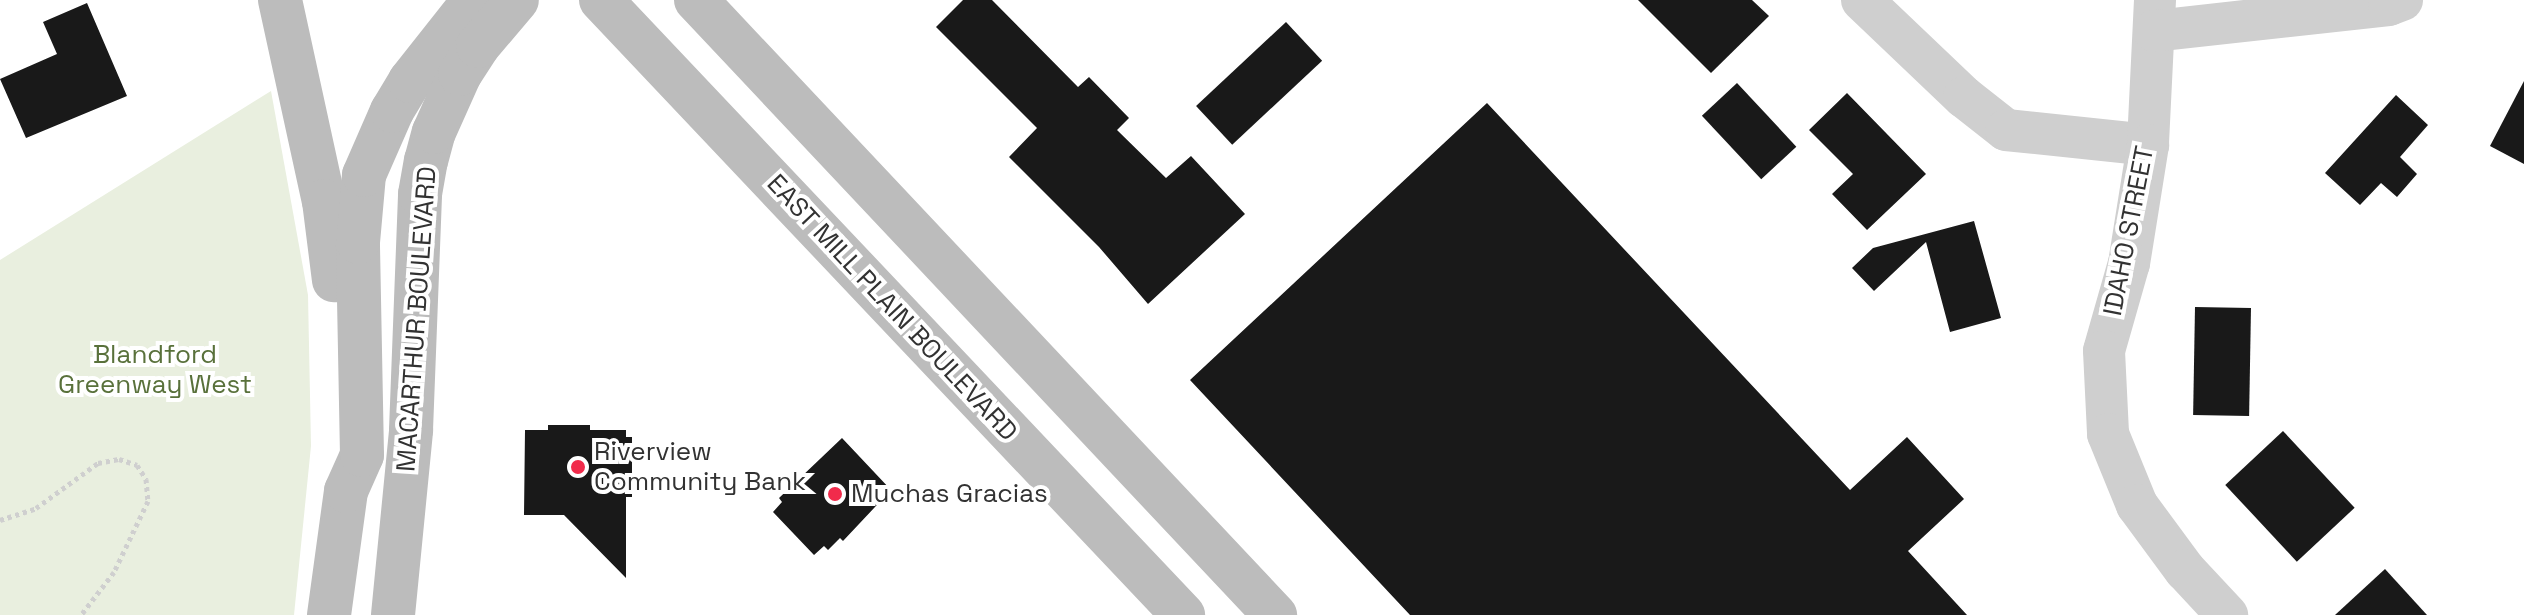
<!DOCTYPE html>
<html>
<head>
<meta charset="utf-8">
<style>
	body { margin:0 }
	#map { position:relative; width:2524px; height:615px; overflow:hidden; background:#fff; font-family:"Space Grotesk",sans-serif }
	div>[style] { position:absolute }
	.green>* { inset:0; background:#e9efdf }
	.building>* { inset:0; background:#191919; transform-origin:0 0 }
	.path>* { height:5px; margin-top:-2.5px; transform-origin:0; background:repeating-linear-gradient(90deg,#cfcfcf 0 4px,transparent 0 8px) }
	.street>* { height:42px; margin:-21px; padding:0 21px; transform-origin:21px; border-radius:21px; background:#cfcfcf }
	.secondary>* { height:44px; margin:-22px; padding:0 22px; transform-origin:22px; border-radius:22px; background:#bcbcbc }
	.dots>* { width:22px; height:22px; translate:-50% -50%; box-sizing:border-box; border:4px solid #fff; border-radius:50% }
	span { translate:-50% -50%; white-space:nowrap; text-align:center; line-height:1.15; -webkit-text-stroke:8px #fff; paint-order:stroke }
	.street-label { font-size:26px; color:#323232 }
	.park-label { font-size:26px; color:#59713b }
	.poi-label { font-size:26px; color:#323232 }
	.left { translate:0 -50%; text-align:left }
</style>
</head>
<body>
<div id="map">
	<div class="green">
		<div style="clip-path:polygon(271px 91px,308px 295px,311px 446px,294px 615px,0 615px,0 260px)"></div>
	</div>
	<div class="building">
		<div style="clip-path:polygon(963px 0,992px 0,1078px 87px,1089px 77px,1129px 118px,1117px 130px,1166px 178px,1191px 156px,1245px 214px,1148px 304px,1099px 247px,1009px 157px,1037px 128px,936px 27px)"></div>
		<div style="clip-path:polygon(1638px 0,1752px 0,1769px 16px,1711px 73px)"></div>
		<div style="clip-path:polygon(87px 3px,127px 96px,26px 138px,0 79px,57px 54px,43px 22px)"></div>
		<div style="left:1286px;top:22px;width:53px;height:123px;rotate:47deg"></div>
		<div style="clip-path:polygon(2524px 81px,2524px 164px,2490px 146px)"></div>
		<div style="left:1737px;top:83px;width:87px;height:48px;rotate:47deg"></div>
		<div style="clip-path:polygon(1847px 93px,1926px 174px,1867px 230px,1832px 194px,1853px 174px,1809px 130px)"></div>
		<div style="clip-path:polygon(2396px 95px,2428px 125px,2400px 157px,2417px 174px,2397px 197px,2381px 183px,2360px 205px,2325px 173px)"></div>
		<div style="clip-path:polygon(1487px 103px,1850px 490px,1907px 437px,1964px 499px,1908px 551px,1967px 615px,1410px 615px,1190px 380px)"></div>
		<div style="clip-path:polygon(1974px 221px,2001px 318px,1950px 332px,1926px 242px,1874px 291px,1852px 268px,1873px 248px)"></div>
		<div style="left:2195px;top:307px;width:56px;height:108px;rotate:1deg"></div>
		<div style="clip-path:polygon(548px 425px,590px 425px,590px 430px,626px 430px,626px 437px,632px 437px,632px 497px,626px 497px,626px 578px,564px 515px,524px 515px,525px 430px,548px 430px)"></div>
		<div style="left:2283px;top:431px;width:105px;height:79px;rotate:47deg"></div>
		<div style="clip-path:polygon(842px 438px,891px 490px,843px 541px,840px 538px,828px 550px,824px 546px,814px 555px,773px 512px,782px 502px,779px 498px)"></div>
		<div style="clip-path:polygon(2385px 569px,2427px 615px,2335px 615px)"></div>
	</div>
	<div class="path">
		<div style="left:0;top:520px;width:38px;rotate:-18deg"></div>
		<div style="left:36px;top:508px;width:77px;rotate:-36deg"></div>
		<div style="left:98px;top:463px;width:21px;rotate:-11deg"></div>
		<div style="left:119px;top:459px;width:19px;rotate:18deg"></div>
		<div style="left:137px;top:465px;width:17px;rotate:57deg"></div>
		<div style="left:146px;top:479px;width:22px;rotate:85deg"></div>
		<div style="left:148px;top:501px;width:79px;rotate:115.6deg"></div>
		<div style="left:114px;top:572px;width:54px;rotate:127.5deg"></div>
	</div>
	<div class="street">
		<div style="left:1862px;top:0;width:141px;rotate:43.6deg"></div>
		<div style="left:1964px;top:97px;width:53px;rotate:38.2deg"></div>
		<div style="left:2006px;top:130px;width:143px;rotate:6deg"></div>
		<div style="left:2155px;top:0;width:145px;rotate:92.8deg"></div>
		<div style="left:2148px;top:145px;width:120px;rotate:99.1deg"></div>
		<div style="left:2129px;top:263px;width:91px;rotate:105.9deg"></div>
		<div style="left:2104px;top:351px;width:83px;rotate:87.2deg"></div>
		<div style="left:2108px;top:434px;width:77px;rotate:67.8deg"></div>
		<div style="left:2137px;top:505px;width:81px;rotate:53.6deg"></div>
		<div style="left:2185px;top:570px;width:62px;rotate:47deg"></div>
		<div style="left:2154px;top:31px;width:236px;rotate:-6.3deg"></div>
		<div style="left:2389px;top:5px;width:14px;rotate:-21deg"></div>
	</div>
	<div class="secondary">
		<div style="left:280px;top:0;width:206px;rotate:77.7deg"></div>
		<div style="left:324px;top:201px;width:80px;rotate:82.8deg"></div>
		<div style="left:601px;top:0;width:847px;rotate:46.58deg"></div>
		<div style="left:696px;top:0;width:845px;rotate:46.73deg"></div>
		<div style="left:329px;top:615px;width:125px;rotate:-82.2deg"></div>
		<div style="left:346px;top:491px;width:39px;rotate:-66deg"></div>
		<div style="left:362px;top:455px;width:213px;rotate:-91.1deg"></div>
		<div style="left:358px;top:242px;width:67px;rotate:-84.9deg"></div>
		<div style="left:364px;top:175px;width:70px;rotate:-66.4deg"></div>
		<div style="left:392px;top:111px;width:35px;rotate:-59deg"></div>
		<div style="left:410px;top:81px;width:103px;rotate:-51.7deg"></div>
		<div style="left:393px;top:615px;width:186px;rotate:-84.4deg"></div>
		<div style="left:411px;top:430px;width:236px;rotate:-87.8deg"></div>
		<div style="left:420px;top:194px;width:34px;rotate:-80deg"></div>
		<div style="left:426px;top:161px;width:30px;rotate:-75deg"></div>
		<div style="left:434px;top:132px;width:64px;rotate:-65.9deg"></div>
		<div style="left:460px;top:74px;width:33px;rotate:-57deg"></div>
		<div style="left:478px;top:46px;width:60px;rotate:-49.7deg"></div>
	</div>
	<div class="dots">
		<div style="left:578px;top:467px;background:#f12b4b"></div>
		<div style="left:835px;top:494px;background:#f12b4b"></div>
	</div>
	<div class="street-label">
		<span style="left:2129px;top:231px;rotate:-79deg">IDAHO STREET</span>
		<span style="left:892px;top:308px;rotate:47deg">EAST MILL PLAIN BOULEVARD</span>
		<span style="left:417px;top:319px;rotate:-86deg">MACARTHUR BOULEVARD</span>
	</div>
	<div class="park-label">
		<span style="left:155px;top:370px">Blandford<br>Greenway West</span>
	</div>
	<div class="poi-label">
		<span class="left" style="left:594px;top:467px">Riverview<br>Community Bank</span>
		<span class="left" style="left:851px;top:494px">Muchas Gracias</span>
	</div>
</div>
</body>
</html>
